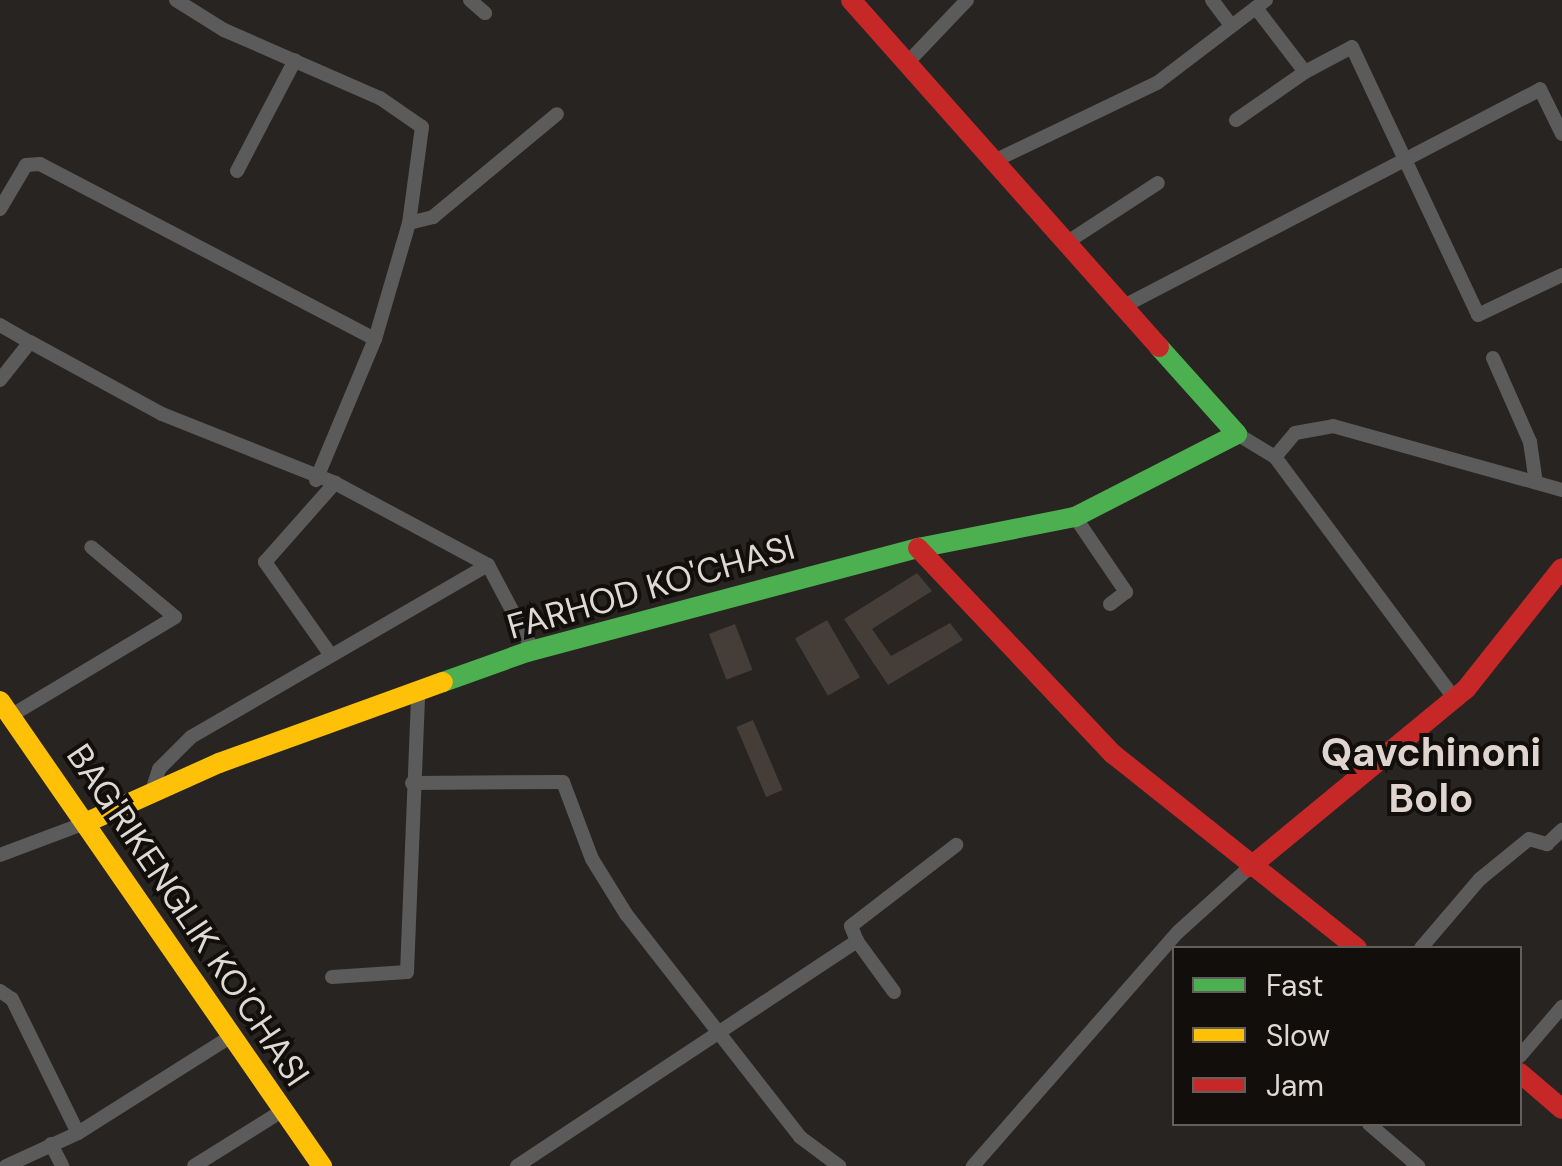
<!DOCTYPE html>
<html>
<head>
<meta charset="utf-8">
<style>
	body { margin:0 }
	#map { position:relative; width:1562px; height:1166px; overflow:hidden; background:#282421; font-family:"DM Sans",sans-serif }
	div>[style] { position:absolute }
	.building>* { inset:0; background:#443d38; transform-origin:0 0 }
	.street>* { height:14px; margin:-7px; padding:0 7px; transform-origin:7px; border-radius:7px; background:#5b5b5b }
	.fast>* { height:20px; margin:-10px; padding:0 10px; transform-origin:10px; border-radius:10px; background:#4caf50 }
	.slow>* { height:20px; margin:-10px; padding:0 10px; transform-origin:10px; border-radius:10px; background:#ffc107 }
	.jam>* { height:20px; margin:-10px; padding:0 10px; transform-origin:10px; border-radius:10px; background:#c62828 }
	span { translate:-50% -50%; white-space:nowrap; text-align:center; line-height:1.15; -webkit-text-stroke:8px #110e0b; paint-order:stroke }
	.street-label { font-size:35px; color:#ded9d5 }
	.quarter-label { font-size:40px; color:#dfd5ce; font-weight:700 }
	.legend { position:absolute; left:1172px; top:946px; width:350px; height:180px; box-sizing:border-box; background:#110e0b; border:2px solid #635f5c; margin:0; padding:12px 18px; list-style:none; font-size:30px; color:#ded9d5 }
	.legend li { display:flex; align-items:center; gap:20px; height:50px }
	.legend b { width:50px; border:2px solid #635f5c }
</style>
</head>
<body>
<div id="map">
	<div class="building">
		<div style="clip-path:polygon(917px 573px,932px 591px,872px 629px,891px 656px,950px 623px,963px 640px,888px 685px,844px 619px)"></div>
		<div style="left:827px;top:620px;width:66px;height:37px;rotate:60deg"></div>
		<div style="left:735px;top:624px;width:49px;height:28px;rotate:69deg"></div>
		<div style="left:753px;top:720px;width:76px;height:18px;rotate:67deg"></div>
	</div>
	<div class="street">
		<div style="left:176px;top:0;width:57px;rotate:32deg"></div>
		<div style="left:224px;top:30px;width:170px;rotate:23.6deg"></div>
		<div style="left:380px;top:98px;width:51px;rotate:34.6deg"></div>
		<div style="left:422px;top:127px;width:97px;rotate:97.7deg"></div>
		<div style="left:409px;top:223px;width:121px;rotate:106.3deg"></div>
		<div style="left:375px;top:339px;width:153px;rotate:112.7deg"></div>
		<div style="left:470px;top:0;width:20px;rotate:41deg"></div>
		<div style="left:1212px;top:0;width:30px;rotate:53deg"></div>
		<div style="left:909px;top:61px;width:84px;rotate:-46.4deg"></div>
		<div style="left:1305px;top:72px;width:53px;rotate:-28deg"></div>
		<div style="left:1352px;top:47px;width:296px;rotate:64.8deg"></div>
		<div style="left:1478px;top:315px;width:93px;rotate:-25.5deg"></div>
		<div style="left:1236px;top:120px;width:84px;rotate:-34.8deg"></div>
		<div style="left:1305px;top:72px;width:81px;rotate:-127.4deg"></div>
		<div style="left:996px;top:160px;width:178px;rotate:-25.6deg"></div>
		<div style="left:1157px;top:83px;width:137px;rotate:-37.3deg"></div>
		<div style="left:237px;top:171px;width:125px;rotate:-62.4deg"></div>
		<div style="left:0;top:209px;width:51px;rotate:-59.4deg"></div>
		<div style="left:26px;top:165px;width:14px;rotate:-4deg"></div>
		<div style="left:40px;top:164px;width:378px;rotate:27.6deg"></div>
		<div style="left:409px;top:223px;width:25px;rotate:-14deg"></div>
		<div style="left:433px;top:217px;width:161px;rotate:-39.7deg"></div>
		<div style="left:1069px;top:241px;width:106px;rotate:-33.1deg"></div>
		<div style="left:1124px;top:306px;width:469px;rotate:-27.5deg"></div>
		<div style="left:1540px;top:89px;width:50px;rotate:63.9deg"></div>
		<div style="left:0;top:325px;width:34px;rotate:30deg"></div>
		<div style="left:1493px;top:358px;width:92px;rotate:66.2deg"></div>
		<div style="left:1530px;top:442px;width:41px;rotate:81.7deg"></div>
		<div style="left:0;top:380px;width:48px;rotate:-51.7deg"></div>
		<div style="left:30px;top:342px;width:150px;rotate:28.6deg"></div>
		<div style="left:162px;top:414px;width:186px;rotate:21.7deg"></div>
		<div style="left:335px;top:483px;width:174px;rotate:28.2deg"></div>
		<div style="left:488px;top:565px;width:96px;rotate:62.1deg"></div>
		<div style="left:1237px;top:434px;width:44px;rotate:31.2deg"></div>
		<div style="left:1275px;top:457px;width:302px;rotate:53.4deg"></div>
		<div style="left:1275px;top:457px;width:31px;rotate:-50deg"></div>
		<div style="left:1295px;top:433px;width:39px;rotate:-10deg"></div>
		<div style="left:1333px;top:426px;width:238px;rotate:15.6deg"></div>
		<div style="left:1075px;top:517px;width:91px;rotate:55.8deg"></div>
		<div style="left:1126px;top:592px;width:20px;rotate:143deg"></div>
		<div style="left:330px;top:654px;width:113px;rotate:-125.2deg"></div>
		<div style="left:265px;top:562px;width:106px;rotate:-48.5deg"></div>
		<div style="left:12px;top:715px;width:190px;rotate:-31deg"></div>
		<div style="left:175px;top:617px;width:109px;rotate:-140.2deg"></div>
		<div style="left:412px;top:783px;width:151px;rotate:-0.4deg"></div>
		<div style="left:563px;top:782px;width:82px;rotate:69.4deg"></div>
		<div style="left:592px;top:859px;width:65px;rotate:58.3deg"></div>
		<div style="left:626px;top:914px;width:283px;rotate:52deg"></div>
		<div style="left:800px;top:1137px;width:49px;rotate:36.6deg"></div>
		<div style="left:151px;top:794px;width:26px;rotate:-72deg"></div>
		<div style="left:159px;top:769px;width:45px;rotate:-45deg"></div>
		<div style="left:191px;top:737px;width:343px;rotate:-30.1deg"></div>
		<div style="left:0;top:855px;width:91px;rotate:-20.6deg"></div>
		<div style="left:857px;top:941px;width:63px;rotate:54deg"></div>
		<div style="left:1421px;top:948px;width:91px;rotate:-49.5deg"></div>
		<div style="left:1480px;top:879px;width:63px;rotate:-39.2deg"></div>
		<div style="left:1529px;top:839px;width:19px;rotate:16deg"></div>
		<div style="left:1547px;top:844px;width:21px;rotate:-43deg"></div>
		<div style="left:332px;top:977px;width:75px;rotate:-3.8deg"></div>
		<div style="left:407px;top:972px;width:277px;rotate:-87.7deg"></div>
		<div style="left:0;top:991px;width:14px;rotate:34deg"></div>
		<div style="left:12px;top:999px;width:149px;rotate:63.8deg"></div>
		<div style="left:1520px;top:1056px;width:65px;rotate:-49.4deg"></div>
		<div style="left:1369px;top:1124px;width:65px;rotate:40.6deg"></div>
		<div style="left:51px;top:1144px;width:25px;rotate:63deg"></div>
		<div style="left:6px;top:1166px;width:79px;rotate:-24.6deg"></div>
		<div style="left:78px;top:1133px;width:180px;rotate:-32.3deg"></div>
		<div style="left:194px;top:1166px;width:104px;rotate:-32deg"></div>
		<div style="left:517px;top:1166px;width:408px;rotate:-33.5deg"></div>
		<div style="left:857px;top:941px;width:16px;rotate:-112deg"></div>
		<div style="left:851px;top:926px;width:133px;rotate:-37.6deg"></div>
		<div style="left:973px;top:1166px;width:311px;rotate:-48.8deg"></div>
		<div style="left:1178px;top:932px;width:97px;rotate:-42.1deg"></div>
	</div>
	<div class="fast">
		<div style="left:443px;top:682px;width:89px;rotate:-19.7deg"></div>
		<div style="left:527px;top:652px;width:405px;rotate:-14.9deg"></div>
		<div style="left:918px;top:548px;width:160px;rotate:-11.2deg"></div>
		<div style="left:1075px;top:517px;width:182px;rotate:-27.1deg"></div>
		<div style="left:1237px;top:434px;width:117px;rotate:-131.9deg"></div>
	</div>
	<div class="slow">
		<div style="left:0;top:701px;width:566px;rotate:55.3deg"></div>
		<div style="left:85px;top:823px;width:147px;rotate:-24.1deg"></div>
		<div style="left:219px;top:763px;width:238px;rotate:-19.9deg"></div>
	</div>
	<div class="jam">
		<div style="left:851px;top:0;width:464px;rotate:48.4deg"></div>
		<div style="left:918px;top:548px;width:284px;rotate:46.6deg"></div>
		<div style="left:1113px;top:754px;width:312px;rotate:38.5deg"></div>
		<div style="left:1250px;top:867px;width:280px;rotate:-39.5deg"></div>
		<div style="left:1466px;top:689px;width:154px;rotate:-51.6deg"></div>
		<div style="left:1520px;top:1073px;width:55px;rotate:40.6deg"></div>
	</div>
	<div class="street-label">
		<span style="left:651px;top:587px;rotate:-16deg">FARHOD KO'CHASI</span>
		<span style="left:188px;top:915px;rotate:56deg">BAG'RIKENGLIK KO'CHASI</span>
	</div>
	<div class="quarter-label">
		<span style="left:1431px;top:775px">Qavchinoni<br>Bolo</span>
	</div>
	<ul class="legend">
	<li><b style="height:12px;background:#4caf50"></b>Fast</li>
	<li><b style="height:12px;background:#ffc107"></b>Slow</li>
	<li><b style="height:12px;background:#c62828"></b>Jam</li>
	</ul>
</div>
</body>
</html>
